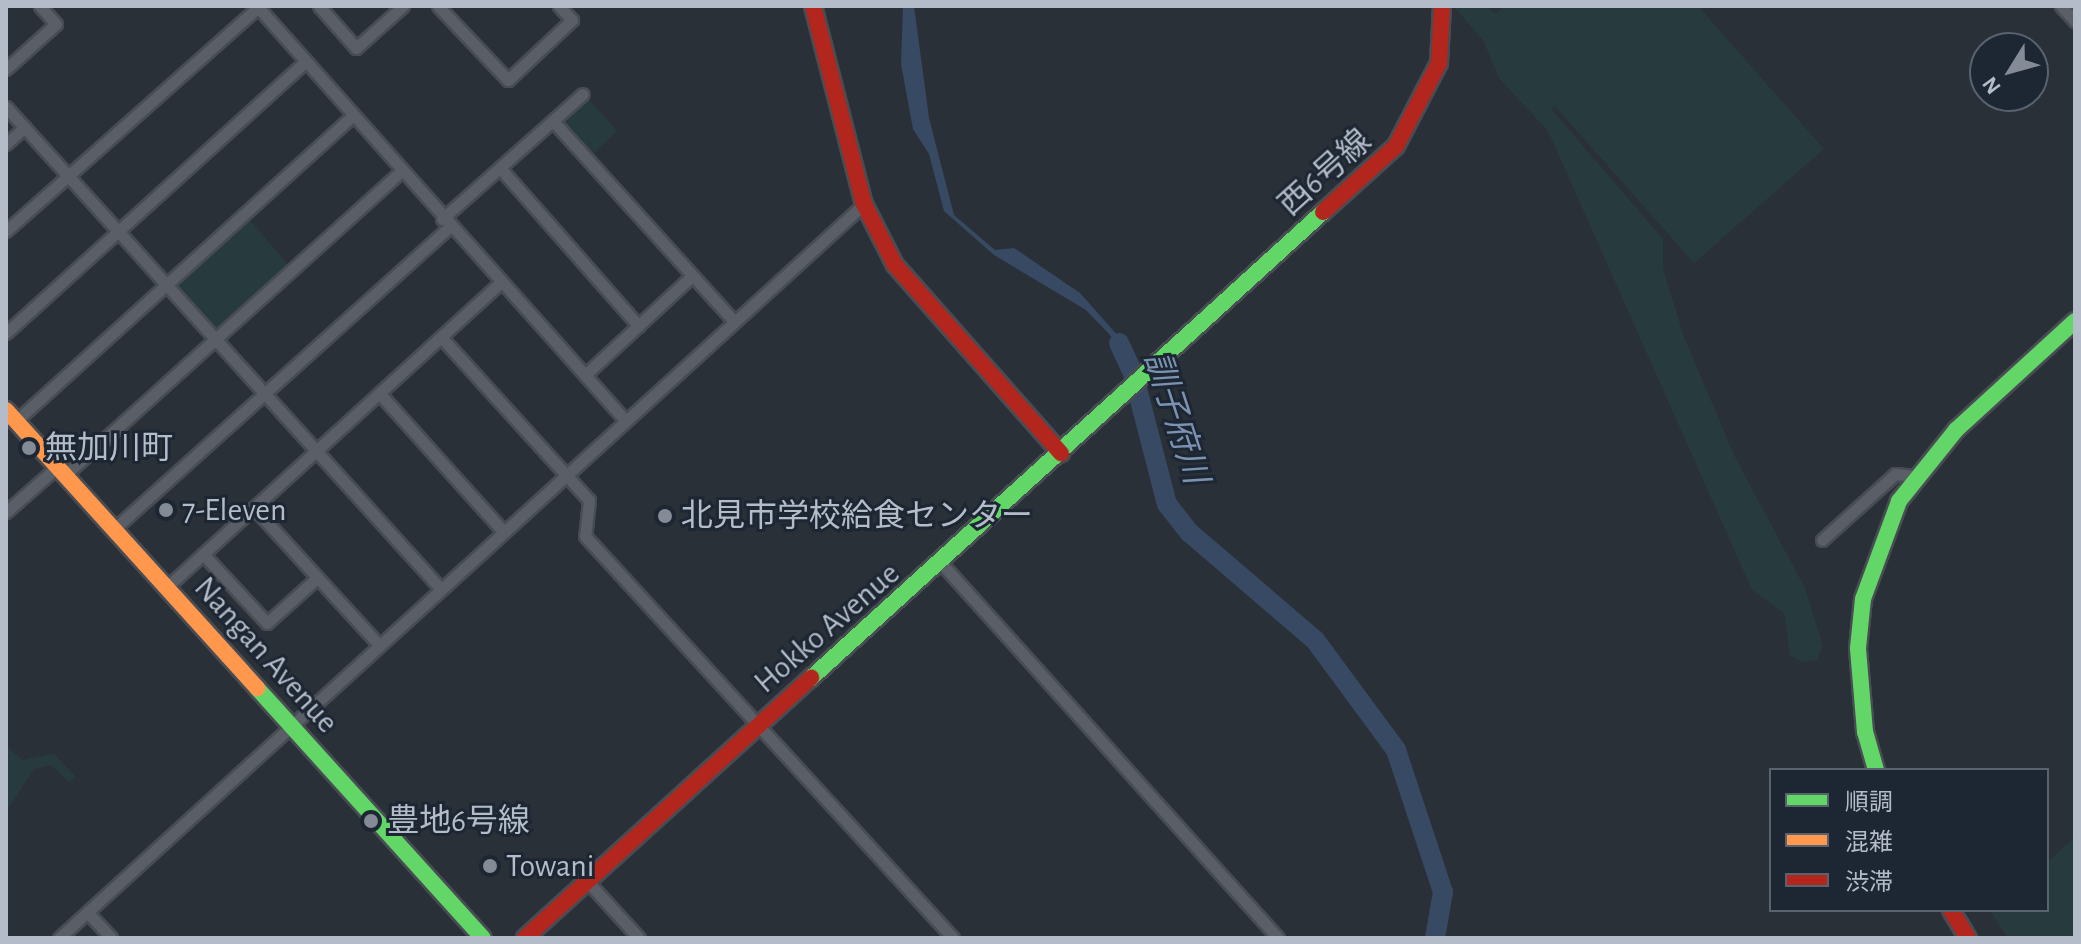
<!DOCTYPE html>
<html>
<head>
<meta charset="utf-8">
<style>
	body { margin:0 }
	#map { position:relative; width:2081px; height:944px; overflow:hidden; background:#2a3038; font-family:"Alegreya Sans","Noto Sans JP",sans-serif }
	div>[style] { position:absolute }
	.green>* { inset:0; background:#273a3e; transform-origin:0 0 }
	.water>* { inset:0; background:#384963 }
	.river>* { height:20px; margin:-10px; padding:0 10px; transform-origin:10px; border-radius:10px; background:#384963 }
	.roads { filter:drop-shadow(2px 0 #484c53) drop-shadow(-2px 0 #484c53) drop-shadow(0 2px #484c53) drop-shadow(0 -2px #484c53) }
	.street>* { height:11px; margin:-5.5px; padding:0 5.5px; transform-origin:5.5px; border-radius:5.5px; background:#5a5e66 }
	.fast>* { height:16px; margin:-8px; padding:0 8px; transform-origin:8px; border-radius:8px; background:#63d668 }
	.slow>* { height:16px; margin:-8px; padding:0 8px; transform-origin:8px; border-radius:8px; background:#ff974d }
	.jam>* { height:16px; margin:-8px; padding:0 8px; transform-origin:8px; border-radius:8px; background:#b3261e }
	.dots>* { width:22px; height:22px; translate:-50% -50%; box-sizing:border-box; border:4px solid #1d2633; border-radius:50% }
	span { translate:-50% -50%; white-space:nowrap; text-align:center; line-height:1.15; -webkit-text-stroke:6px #1d2633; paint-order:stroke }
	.street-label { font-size:32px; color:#b4bcc9 }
	.poi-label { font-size:32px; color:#b4bcc9 }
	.left { translate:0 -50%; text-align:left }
	.water-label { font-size:34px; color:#7c92b1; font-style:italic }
	.frame { position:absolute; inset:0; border:8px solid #b4bcc9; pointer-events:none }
	.legend { position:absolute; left:1769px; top:768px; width:280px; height:144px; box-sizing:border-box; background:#1d2633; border:2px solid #59626f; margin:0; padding:10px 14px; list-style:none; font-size:24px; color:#b4bcc9 }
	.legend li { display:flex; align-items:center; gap:16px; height:40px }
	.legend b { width:40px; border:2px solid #59626f }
	.north { position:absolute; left:1969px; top:32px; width:80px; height:80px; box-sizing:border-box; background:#1d2633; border:2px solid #59626f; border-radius:50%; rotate:233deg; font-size:22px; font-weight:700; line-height:32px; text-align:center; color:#b4bcc9 }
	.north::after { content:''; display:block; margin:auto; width:28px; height:36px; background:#848b96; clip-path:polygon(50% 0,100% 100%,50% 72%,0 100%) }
</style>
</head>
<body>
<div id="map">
	<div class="green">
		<div style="clip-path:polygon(1453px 6px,1485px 6px,1496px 14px,1504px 6px,1698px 6px,1824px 149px,1694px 263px,1554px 105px,1552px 110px,1663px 239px,1663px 269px,1684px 337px,1735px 457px,1805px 588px,1823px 646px,1817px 660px,1802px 662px,1790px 655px,1784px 613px,1752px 590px,1548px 131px,1499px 78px,1483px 40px)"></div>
		<div style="left:587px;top:98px;width:45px;height:35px;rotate:47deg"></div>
		<div style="clip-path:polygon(249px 219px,289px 266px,220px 328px,212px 327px,179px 289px,180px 281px)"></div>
		<div style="clip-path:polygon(6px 745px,22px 760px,54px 754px,76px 777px,69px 782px,51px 765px,34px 769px,6px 812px)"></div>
		<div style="clip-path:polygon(2075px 837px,2075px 938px,2008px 938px,1991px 912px,2047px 910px,2047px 862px)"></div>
	</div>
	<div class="water">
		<div style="clip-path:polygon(903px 6px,914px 6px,929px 118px,954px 215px,995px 250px,1014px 248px,1080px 293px,1120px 338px,1136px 362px,1128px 369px,1110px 335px,1086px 310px,994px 255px,944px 211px,929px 154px,913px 129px,901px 64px)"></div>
	</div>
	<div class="river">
		<div style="left:1119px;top:343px;width:33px;rotate:65deg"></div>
		<div style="left:1133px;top:373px;width:135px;rotate:75.5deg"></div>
		<div style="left:1167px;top:504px;width:37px;rotate:52deg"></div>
		<div style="left:1190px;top:533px;width:165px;rotate:40.6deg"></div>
		<div style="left:1315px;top:640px;width:137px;rotate:53.6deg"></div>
		<div style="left:1396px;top:750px;width:150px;rotate:71.7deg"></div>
		<div style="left:1443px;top:892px;width:47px;rotate:99.9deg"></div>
	</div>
	<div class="roads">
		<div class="street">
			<div style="left:257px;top:6px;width:554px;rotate:48.37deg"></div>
			<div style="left:319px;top:6px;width:56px;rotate:48.6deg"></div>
			<div style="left:356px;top:48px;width:63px;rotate:-41.8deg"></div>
			<div style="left:438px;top:6px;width:102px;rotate:46.6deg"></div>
			<div style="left:508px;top:80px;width:88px;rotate:-43.2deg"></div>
			<div style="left:572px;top:20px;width:19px;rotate:-133deg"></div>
			<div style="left:2061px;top:6px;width:21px;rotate:47deg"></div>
			<div style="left:6px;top:69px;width:67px;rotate:-42deg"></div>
			<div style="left:56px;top:24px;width:24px;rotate:-132deg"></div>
			<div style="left:6px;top:107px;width:648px;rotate:47.94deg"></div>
			<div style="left:553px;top:121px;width:270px;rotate:47.9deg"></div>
			<div style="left:6px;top:144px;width:25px;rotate:-42deg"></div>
			<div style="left:500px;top:168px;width:210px;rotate:48.7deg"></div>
			<div style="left:442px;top:219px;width:188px;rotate:-41.6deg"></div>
			<div style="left:6px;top:231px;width:337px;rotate:-41.6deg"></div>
			<div style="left:6px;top:333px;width:404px;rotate:-42.2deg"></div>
			<div style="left:441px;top:337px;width:220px;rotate:47.8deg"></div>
			<div style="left:589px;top:500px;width:36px;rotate:96deg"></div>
			<div style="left:585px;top:536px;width:545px;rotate:47.53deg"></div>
			<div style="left:585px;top:375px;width:146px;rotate:-42.8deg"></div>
			<div style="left:380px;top:394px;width:184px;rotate:48.1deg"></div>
			<div style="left:16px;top:421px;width:454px;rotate:-42.2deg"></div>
			<div style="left:65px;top:475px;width:452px;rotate:-42.1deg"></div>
			<div style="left:254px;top:508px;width:185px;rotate:47.6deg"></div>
			<div style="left:6px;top:512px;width:68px;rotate:-41.4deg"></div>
			<div style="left:114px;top:529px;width:451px;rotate:-42deg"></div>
			<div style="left:1822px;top:540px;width:98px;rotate:-42.1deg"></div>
			<div style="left:1895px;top:474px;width:20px;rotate:6deg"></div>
			<div style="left:203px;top:554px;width:94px;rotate:47.2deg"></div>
			<div style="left:267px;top:623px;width:67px;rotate:-42deg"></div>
			<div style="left:942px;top:564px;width:503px;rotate:48.06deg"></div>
			<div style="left:167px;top:587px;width:449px;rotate:-42.4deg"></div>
			<div style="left:588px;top:882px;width:76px;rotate:47.7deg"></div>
			<div style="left:88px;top:913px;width:34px;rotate:47deg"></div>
			<div style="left:59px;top:938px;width:1089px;rotate:-42.36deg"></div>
		</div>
		<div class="fast">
			<div style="left:811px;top:678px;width:692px;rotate:-42.31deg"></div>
			<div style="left:257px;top:688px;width:337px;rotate:47.9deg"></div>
			<div style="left:1876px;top:770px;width:40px;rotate:-106deg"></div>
			<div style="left:1865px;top:732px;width:84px;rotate:-94.8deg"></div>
			<div style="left:1858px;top:648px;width:49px;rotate:-84.2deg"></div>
			<div style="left:1863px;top:599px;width:104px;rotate:-69.8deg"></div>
			<div style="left:1899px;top:501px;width:91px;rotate:-51.2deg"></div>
			<div style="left:1956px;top:430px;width:161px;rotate:-42.5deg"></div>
		</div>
		<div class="slow">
			<div style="left:6px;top:410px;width:375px;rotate:47.9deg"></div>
		</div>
		<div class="jam">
			<div style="left:813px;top:6px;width:204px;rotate:75.6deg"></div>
			<div style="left:864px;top:204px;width:68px;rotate:63.1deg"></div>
			<div style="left:895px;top:265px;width:251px;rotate:48.6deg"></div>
			<div style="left:1323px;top:212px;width:98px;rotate:-42.1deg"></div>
			<div style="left:1396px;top:146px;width:93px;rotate:-62.6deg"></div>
			<div style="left:1439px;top:63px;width:57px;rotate:-87deg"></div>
			<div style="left:1951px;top:910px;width:33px;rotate:59deg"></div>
			<div style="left:525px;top:938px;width:387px;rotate:-42.3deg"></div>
		</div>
	</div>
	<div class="dots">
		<div style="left:29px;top:448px;background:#848b96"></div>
		<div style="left:166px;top:510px;background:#848b96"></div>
		<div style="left:665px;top:516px;background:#848b96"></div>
		<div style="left:371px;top:821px;background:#848b96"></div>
		<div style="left:490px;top:866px;background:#848b96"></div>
	</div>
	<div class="street-label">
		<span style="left:1325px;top:173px;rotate:-42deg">西6号線</span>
		<span style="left:827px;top:628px;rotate:-41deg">Hokko Avenue</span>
		<span style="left:266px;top:655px;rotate:48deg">Nangan Avenue</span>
	</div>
	<div class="poi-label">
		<span class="left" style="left:45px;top:448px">無加川町</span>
		<span class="left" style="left:182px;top:510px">7-Eleven</span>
		<span class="left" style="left:681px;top:516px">北見市学校給食センター</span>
		<span class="left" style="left:387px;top:821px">豊地6号線</span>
		<span class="left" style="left:506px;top:866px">Towani</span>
	</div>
	<div class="water-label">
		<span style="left:1175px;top:418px;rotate:72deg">訓子府川</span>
	</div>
	<div class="frame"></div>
	<ul class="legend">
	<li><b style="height:10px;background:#63d668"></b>順調</li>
	<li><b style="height:10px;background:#ff974d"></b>混雑</li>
	<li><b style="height:10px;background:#b3261e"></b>渋滞</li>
	</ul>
	<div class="north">N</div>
</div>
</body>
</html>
